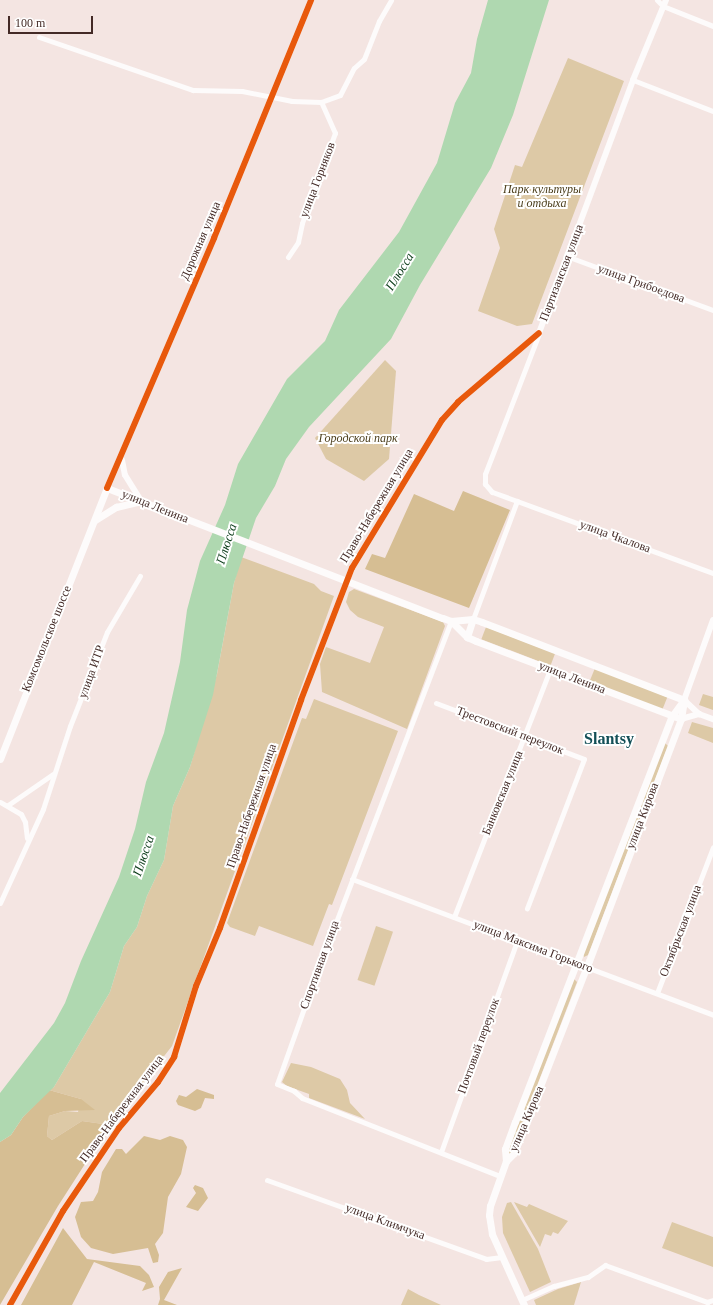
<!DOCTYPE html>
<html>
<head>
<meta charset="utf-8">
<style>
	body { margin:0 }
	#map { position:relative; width:713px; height:1305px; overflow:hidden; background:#f4e5e2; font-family:"Times New Roman",serif }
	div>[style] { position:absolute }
	.green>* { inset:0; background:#ddc9a6; transform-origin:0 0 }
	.forest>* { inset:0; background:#d6be93 }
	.water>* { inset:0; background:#afd8b0 }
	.minor>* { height:5px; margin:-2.5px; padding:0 2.5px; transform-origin:2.5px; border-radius:2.5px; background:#fdfbfb }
	.tertiary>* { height:6px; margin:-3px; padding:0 3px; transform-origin:3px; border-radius:3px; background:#fdfbfb }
	.secondary>* { height:7px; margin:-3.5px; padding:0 3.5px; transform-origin:3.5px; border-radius:3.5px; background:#fdfbfb }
	.cycleway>* { height:6px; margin:-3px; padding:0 3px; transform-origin:3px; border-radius:3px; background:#e8590c }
	span { translate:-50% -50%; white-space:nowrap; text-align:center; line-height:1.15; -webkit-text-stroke:4px #fff; paint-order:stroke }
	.street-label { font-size:12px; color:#432a26 }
	.park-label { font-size:12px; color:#4d401e; font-style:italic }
	.water-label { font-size:13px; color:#093a17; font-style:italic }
	.district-label { font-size:16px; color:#134f57; font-weight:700 }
	.scale { position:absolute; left:8px; top:16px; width:85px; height:18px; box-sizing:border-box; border:2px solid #432a26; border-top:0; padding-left:5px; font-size:12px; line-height:14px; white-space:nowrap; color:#432a26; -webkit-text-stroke:3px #fff; paint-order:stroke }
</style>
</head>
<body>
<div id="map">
	<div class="green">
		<div style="clip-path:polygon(568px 58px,624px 81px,532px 324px,517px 326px,478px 311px,500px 248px,494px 229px,515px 165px,522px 167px)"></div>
		<div style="clip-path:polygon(385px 360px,396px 371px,389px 459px,364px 481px,326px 459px,315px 438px)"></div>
		<div style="clip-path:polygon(241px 557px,314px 584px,321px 591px,334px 596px,172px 1046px,110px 1125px,82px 1121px,52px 1140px,47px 1136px,49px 1116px,65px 1111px,78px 1112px,81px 1099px,49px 1090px,54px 1087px,110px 992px,124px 946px,137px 927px,147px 896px,164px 860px,173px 806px,190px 767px,217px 674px,234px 583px)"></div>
		<div style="clip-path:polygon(354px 589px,443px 622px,445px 626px,407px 729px,322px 692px,320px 664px,326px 647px,370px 663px,384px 627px,358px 617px,350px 610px,346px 602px,349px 592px)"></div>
		<div style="left:486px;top:627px;width:74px;height:13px;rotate:21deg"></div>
		<div style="left:595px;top:668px;width:78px;height:14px;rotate:22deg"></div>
		<div style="clip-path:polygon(703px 694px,713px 697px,713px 710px,699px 705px)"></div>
		<div style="clip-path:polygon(314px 699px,398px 731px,332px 905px,329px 904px,313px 946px,259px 926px,255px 936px,230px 927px,227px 923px,302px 718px,306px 719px)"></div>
		<div style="clip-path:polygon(692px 722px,713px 728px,713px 743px,688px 733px)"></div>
		<div style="clip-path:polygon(665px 743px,668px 746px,588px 955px,584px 957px,583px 954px)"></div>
		<div style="left:376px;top:926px;width:18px;height:57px;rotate:19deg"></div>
		<div style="clip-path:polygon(574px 979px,577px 982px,511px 1153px,508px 1154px,507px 1151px)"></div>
		<div style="clip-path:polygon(291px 1063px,311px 1067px,340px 1079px,347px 1090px,350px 1103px,365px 1119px,309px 1098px,309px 1094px,287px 1086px,282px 1082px)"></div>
		<div style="clip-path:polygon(511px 1202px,538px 1249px,551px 1282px,530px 1292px,503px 1233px,502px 1217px,507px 1203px)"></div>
		<div style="clip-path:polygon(514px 1202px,527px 1207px,529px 1204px,568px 1221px,558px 1234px,553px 1232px,551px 1236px,545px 1234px,540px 1247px)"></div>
		<div style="clip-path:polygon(672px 1222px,713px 1237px,713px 1267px,662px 1248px)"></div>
		<div style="clip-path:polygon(581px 1282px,574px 1305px,536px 1305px,534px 1300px,558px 1289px)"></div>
		<div style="clip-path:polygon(408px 1289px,419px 1295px,441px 1305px,401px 1305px)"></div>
	</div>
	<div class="forest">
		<div style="clip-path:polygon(463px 491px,510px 510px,469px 608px,365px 569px,372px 554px,385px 558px,414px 494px,454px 511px)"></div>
		<div style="clip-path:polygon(197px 1089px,214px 1095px,214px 1099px,205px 1098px,201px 1108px,195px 1111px,178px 1105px,176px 1101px,179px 1095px,186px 1097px)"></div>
		<div style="clip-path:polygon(49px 1090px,81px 1099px,95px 1110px,65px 1111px,49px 1116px,47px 1136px,52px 1140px,82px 1121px,110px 1125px,58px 1206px,0 1305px,0 1142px,11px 1135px,23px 1117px)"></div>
		<div style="clip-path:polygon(144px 1136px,160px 1140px,170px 1136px,183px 1140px,187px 1147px,181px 1174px,168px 1197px,163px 1233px,155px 1244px,159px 1255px,158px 1262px,153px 1263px,148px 1248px,113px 1254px,91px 1248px,81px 1237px,75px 1217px,81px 1202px,93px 1201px,98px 1192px,102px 1172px,116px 1149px,122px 1149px,126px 1154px)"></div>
		<div style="clip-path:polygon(195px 1185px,203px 1188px,208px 1198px,198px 1211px,186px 1207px,196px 1193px,193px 1188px)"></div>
		<div style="clip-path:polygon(63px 1228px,87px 1259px,140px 1266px,149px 1275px,154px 1287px,142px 1291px,146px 1283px,94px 1262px,72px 1305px,21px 1305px)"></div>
		<div style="clip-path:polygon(182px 1268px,164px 1300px,177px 1305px,158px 1305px,160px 1299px,159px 1287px,168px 1272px)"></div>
	</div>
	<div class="water">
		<div style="clip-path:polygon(488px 0,549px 0,513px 115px,491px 168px,420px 285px,391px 339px,309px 427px,286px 459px,275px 486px,256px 518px,234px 583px,213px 695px,190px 767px,173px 806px,164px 860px,147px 896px,137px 927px,124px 946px,110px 992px,54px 1087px,23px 1117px,11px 1135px,0 1142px,0 1093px,54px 1023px,65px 1003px,81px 961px,119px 877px,135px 829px,146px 782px,164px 733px,180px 662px,187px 610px,200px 561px,225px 505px,238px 464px,287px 379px,325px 341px,339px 310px,399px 232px,437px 163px,455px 103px,471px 73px,477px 39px)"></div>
	</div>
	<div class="minor">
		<div style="left:657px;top:0;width:8px;rotate:45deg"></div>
		<div style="left:663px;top:6px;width:54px;rotate:21.8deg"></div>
		<div style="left:39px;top:37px;width:163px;rotate:19deg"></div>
		<div style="left:193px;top:90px;width:49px;rotate:1.2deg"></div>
		<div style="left:242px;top:91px;width:51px;rotate:11.3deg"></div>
		<div style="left:292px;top:101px;width:29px;rotate:2deg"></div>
		<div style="left:321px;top:102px;width:20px;rotate:-20deg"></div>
		<div style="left:340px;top:95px;width:30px;rotate:-63deg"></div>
		<div style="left:354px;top:68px;width:13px;rotate:-42deg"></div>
		<div style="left:364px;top:59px;width:41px;rotate:-68.5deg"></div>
		<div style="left:379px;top:21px;width:24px;rotate:-60deg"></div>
		<div style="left:633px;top:80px;width:86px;rotate:21.2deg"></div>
		<div style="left:288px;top:257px;width:18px;rotate:-56deg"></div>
		<div style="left:298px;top:242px;width:19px;rotate:-78deg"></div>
		<div style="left:302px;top:223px;width:96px;rotate:-69.9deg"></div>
		<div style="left:335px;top:133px;width:34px;rotate:-114deg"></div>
		<div style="left:569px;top:257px;width:153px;rotate:20.2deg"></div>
		<div style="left:517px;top:501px;width:209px;rotate:20.2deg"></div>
		<div style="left:473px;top:619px;width:126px;rotate:-69.6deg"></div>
		<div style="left:517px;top:501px;width:27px;rotate:-160deg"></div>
		<div style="left:492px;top:492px;width:11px;rotate:-131deg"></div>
		<div style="left:485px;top:484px;width:10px;rotate:-90deg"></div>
		<div style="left:485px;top:474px;width:151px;rotate:-69deg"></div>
		<div style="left:451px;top:621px;width:369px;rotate:110.9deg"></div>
		<div style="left:319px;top:966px;width:125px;rotate:109.6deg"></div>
		<div style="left:277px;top:1084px;width:18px;rotate:22deg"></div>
		<div style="left:294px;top:1091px;width:11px;rotate:41deg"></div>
		<div style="left:302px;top:1098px;width:213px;rotate:21.5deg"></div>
		<div style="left:436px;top:703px;width:158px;rotate:20.7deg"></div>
		<div style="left:584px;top:759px;width:160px;rotate:110.9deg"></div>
		<div style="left:0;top:802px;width:24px;rotate:30deg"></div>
		<div style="left:21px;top:814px;width:9px;rotate:63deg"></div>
		<div style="left:25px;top:822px;width:16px;rotate:83deg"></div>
		<div style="left:8px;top:805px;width:55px;rotate:-34.6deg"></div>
		<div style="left:352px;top:879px;width:386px;rotate:20.6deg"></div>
		<div style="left:0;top:903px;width:103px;rotate:-65.4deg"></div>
		<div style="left:43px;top:809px;width:87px;rotate:-72deg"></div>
		<div style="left:70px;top:726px;width:101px;rotate:-68.5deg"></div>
		<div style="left:107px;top:632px;width:65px;rotate:-59.5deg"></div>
		<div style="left:454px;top:917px;width:265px;rotate:-68.8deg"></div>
		<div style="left:657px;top:993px;width:156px;rotate:-69deg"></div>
		<div style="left:441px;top:1152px;width:224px;rotate:-70.2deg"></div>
		<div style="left:267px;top:1180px;width:233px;rotate:19.8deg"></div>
		<div style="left:486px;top:1259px;width:16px;rotate:-7deg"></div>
		<div style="left:522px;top:1300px;width:35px;rotate:-24deg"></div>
		<div style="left:554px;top:1286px;width:35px;rotate:-15deg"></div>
		<div style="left:588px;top:1277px;width:21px;rotate:-35deg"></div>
		<div style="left:605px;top:1265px;width:109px;rotate:19.9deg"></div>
		<div style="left:707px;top:1302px;width:6px;rotate:-18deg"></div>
	</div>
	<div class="tertiary">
		<div style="left:122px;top:460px;width:15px;rotate:79deg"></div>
		<div style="left:125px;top:475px;width:31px;rotate:58deg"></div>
		<div style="left:107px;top:488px;width:272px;rotate:-66.8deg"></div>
		<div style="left:214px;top:238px;width:257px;rotate:-67.8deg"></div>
		<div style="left:713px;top:620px;width:85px;rotate:109.9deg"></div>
		<div style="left:684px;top:700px;width:21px;rotate:43deg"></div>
		<div style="left:699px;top:714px;width:15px;rotate:20deg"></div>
		<div style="left:681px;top:719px;width:19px;rotate:-16deg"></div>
		<div style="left:10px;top:1305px;width:108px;rotate:-60.6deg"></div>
		<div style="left:63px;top:1211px;width:100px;rotate:-56deg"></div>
		<div style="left:119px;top:1128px;width:60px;rotate:-49.7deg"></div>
		<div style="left:158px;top:1082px;width:30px;rotate:-57deg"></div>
		<div style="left:174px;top:1057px;width:74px;rotate:-72.8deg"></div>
		<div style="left:196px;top:986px;width:63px;rotate:-67.5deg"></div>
		<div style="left:220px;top:928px;width:242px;rotate:-70.4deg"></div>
		<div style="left:301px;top:700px;width:142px;rotate:-68.9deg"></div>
		<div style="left:352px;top:568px;width:173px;rotate:-58.7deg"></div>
		<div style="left:442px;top:420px;width:24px;rotate:-48deg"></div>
		<div style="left:458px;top:402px;width:106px;rotate:-40.4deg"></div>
		<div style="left:539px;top:333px;width:270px;rotate:-69.6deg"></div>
		<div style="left:633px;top:80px;width:87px;rotate:-67.6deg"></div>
	</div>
	<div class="secondary">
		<div style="left:95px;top:520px;width:25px;rotate:-32deg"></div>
		<div style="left:116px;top:507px;width:26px;rotate:-13deg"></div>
		<div style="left:451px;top:621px;width:22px;rotate:-5deg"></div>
		<div style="left:473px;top:619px;width:9px;rotate:18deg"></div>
		<div style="left:482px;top:622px;width:217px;rotate:21.1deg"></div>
		<div style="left:467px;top:637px;width:19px;rotate:-72deg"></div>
		<div style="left:0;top:759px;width:291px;rotate:-68.5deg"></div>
		<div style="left:107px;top:488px;width:360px;rotate:21.2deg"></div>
		<div style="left:443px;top:618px;width:9px;rotate:21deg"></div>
		<div style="left:451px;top:621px;width:23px;rotate:45deg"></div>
		<div style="left:467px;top:637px;width:10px;rotate:24deg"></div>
		<div style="left:476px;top:641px;width:219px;rotate:20.8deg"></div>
		<div style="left:506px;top:1161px;width:12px;rotate:-95deg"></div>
		<div style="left:505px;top:1149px;width:29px;rotate:-70deg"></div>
		<div style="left:515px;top:1122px;width:435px;rotate:-68.9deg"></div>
		<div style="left:672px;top:716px;width:17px;rotate:-54deg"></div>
		<div style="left:524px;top:1305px;width:78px;rotate:-114.3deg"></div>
		<div style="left:492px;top:1234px;width:19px;rotate:-99deg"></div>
		<div style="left:489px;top:1215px;width:9px;rotate:-84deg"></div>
		<div style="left:490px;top:1206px;width:48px;rotate:-70.4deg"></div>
		<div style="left:506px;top:1161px;width:11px;rotate:-45deg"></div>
		<div style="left:514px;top:1153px;width:206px;rotate:-68.7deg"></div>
		<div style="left:589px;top:961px;width:259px;rotate:-69.2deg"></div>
		<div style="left:681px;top:719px;width:19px;rotate:-81deg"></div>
	</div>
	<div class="cycleway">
		<div style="left:107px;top:488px;width:272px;rotate:-66.8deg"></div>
		<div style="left:214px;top:238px;width:257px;rotate:-67.8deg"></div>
		<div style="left:10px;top:1305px;width:108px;rotate:-60.6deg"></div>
		<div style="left:63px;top:1211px;width:100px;rotate:-56deg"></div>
		<div style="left:119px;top:1128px;width:60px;rotate:-49.7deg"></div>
		<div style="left:158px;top:1082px;width:30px;rotate:-57deg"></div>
		<div style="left:174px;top:1057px;width:74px;rotate:-72.8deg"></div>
		<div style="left:196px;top:986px;width:63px;rotate:-67.5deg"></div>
		<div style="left:220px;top:928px;width:242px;rotate:-70.4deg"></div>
		<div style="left:301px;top:700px;width:142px;rotate:-68.9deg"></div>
		<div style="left:352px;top:568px;width:173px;rotate:-58.7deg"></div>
		<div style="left:442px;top:420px;width:24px;rotate:-48deg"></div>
		<div style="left:458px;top:402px;width:106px;rotate:-40.4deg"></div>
	</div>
	<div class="street-label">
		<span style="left:318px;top:180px;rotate:-69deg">улица Горняков</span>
		<span style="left:201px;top:241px;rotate:-67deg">Дорожная улица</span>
		<span style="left:562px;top:273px;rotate:-69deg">Партизанская улица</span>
		<span style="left:641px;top:284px;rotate:20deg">улица Грибоедова</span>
		<span style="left:377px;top:506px;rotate:-59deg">Право-Набережная улица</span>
		<span style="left:155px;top:507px;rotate:22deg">улица Ленина</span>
		<span style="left:615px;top:537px;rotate:20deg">улица Чкалова</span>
		<span style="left:47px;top:639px;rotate:-68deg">Комсомольское шоссе</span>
		<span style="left:92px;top:672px;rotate:-70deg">улица ИТР</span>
		<span style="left:572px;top:678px;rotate:21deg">улица Ленина</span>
		<span style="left:510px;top:731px;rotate:21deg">Трестовский переулок</span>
		<span style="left:503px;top:793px;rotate:-68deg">Банковская улица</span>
		<span style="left:252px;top:806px;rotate:-71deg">Право-Набережная улица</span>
		<span style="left:643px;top:816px;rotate:-69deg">улица Кирова</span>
		<span style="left:681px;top:931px;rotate:-69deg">Октябрьская улица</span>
		<span style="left:533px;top:947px;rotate:21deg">улица Максима Горького</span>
		<span style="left:320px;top:965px;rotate:-70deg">Спортивная улица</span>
		<span style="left:479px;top:1046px;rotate:-70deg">Почтовый переулок</span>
		<span style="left:122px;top:1109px;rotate:-53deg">Право-Набережная улица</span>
		<span style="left:527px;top:1119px;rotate:-67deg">улица Кирова</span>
		<span style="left:385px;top:1222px;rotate:20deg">улица Климчука</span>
	</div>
	<div class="park-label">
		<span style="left:542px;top:197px">Парк культуры<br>и отдыха</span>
		<span style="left:358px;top:439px">Городской парк</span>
	</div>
	<div class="water-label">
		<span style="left:400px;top:272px;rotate:-58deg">Плюсса</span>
		<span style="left:227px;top:544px;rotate:-72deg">Плюсса</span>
		<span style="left:144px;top:856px;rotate:-71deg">Плюсса</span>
	</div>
	<div class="district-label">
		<span style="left:609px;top:739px">Slantsy</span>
	</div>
	<div class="scale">100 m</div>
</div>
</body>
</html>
